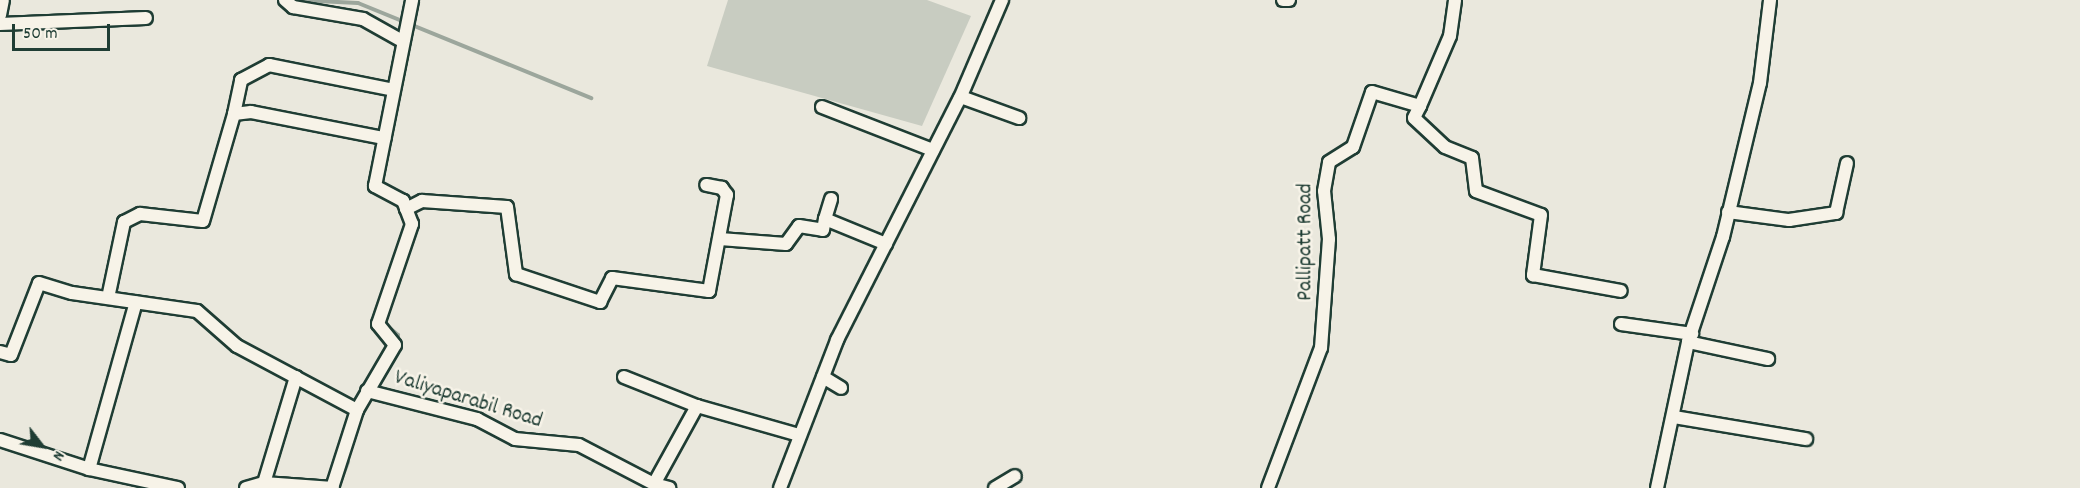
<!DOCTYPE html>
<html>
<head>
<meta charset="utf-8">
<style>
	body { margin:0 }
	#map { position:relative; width:2080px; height:488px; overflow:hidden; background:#eae8dd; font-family:Dekko,sans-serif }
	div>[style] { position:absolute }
	.green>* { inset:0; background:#c8ccc1 }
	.stream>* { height:4px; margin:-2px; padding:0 2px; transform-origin:2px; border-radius:2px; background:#9ca69c }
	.roads { filter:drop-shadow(2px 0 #1f3d34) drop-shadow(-2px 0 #1f3d34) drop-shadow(0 2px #1f3d34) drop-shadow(0 -2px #1f3d34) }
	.street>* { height:12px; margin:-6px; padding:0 6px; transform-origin:6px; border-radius:6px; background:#f7f3e8 }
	span { translate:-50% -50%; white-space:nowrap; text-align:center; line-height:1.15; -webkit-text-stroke:5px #f7f3e8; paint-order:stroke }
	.street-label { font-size:22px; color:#1f3d34 }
	.north { position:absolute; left:12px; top:416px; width:60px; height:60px; -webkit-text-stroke:4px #f7f3e8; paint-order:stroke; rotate:121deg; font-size:16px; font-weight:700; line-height:24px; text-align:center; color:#1f3d34 }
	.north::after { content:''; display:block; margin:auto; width:21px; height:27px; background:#1f3d34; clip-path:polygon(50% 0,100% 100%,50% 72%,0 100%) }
	.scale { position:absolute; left:12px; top:24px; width:98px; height:27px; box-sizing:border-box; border:3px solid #1f3d34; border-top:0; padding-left:8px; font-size:18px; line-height:21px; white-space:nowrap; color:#1f3d34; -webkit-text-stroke:4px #f7f3e8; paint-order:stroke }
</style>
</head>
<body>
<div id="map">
	<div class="green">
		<div style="clip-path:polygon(728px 0,927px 0,971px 16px,922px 126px,707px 66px)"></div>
	</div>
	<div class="stream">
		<div style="left:297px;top:0;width:61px;rotate:2.8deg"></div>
		<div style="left:358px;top:3px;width:252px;rotate:22.2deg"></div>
		<div style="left:385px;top:324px;width:17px;rotate:40deg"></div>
		<div style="left:398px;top:335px;width:10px;rotate:90deg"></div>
		<div style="left:338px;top:488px;width:28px;rotate:-69deg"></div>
	</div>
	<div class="roads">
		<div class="street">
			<div style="left:285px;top:0;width:11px;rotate:41deg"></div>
			<div style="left:293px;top:7px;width:71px;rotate:9.7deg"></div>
			<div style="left:363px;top:19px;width:45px;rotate:29.4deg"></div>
			<div style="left:1283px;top:0;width:6px"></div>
			<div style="left:0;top:15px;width:15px;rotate:-79deg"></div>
			<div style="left:0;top:24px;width:146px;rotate:-2.4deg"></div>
			<div style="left:961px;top:97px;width:62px;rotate:19.9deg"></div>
			<div style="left:1420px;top:106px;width:13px;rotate:117deg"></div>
			<div style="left:1414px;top:118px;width:42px;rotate:43.1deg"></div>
			<div style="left:1445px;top:147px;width:29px;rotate:22deg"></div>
			<div style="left:1472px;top:158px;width:33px;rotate:83deg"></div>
			<div style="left:1476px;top:191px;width:69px;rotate:20.3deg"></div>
			<div style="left:1541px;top:215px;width:61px;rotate:97.6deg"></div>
			<div style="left:1533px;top:275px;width:89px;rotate:10.3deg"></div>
			<div style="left:822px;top:107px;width:119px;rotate:21.2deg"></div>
			<div style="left:234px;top:114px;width:35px;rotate:-78deg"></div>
			<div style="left:241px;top:80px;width:32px;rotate:-28deg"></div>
			<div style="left:269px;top:65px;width:127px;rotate:11.3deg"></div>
			<div style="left:406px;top:209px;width:18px;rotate:-27deg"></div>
			<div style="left:422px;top:201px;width:85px;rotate:4deg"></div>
			<div style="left:507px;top:207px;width:68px;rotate:82.3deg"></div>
			<div style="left:516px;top:274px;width:89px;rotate:18.4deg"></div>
			<div style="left:600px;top:302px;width:27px;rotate:-63deg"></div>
			<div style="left:612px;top:278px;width:98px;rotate:7.6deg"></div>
			<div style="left:709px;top:291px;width:98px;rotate:-79.4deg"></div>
			<div style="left:727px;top:195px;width:9px;rotate:-126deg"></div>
			<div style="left:722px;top:188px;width:16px;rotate:-169deg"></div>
			<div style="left:1728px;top:212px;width:62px;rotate:7.5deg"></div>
			<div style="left:1789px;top:220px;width:48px;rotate:-8.5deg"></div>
			<div style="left:1836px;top:213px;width:51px;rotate:-77.6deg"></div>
			<div style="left:825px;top:219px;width:21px;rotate:-73deg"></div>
			<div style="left:720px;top:239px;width:66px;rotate:4.3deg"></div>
			<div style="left:786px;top:244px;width:22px;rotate:-54deg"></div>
			<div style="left:799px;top:226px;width:24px;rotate:9deg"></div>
			<div style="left:823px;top:230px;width:11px;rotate:-80deg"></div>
			<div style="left:825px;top:219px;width:66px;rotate:22.3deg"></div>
			<div style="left:108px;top:298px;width:78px;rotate:-78.1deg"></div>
			<div style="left:124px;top:222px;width:18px;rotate:-27deg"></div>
			<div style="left:140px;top:214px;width:63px;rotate:6.3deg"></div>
			<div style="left:203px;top:221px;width:111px;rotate:-73.8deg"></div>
			<div style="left:234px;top:114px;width:17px;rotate:-7deg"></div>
			<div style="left:251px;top:112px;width:136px;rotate:11.1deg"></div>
			<div style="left:1621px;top:324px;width:72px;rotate:8deg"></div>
			<div style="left:1688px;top:342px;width:82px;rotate:12deg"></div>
			<div style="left:0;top:352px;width:11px;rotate:15deg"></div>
			<div style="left:11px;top:355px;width:77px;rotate:-68.7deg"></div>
			<div style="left:39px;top:283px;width:34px;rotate:17deg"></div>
			<div style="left:72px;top:293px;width:126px;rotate:8.2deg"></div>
			<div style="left:197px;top:311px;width:53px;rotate:41.2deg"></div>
			<div style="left:237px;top:346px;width:136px;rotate:28.1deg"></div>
			<div style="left:296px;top:377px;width:111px;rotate:106.8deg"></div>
			<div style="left:264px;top:483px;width:69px;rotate:4.1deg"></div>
			<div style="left:624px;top:377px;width:79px;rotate:21.7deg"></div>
			<div style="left:823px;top:377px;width:21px;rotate:31deg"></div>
			<div style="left:367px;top:391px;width:114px;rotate:14.3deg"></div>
			<div style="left:477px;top:419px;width:43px;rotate:27.8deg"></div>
			<div style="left:515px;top:439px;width:64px;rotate:5.4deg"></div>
			<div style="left:579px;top:445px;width:85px;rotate:27.5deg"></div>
			<div style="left:654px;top:484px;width:89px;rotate:-61.1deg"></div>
			<div style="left:697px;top:406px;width:106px;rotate:15.9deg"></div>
			<div style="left:1674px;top:417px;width:134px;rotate:9.5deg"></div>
			<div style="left:0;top:440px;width:94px;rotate:18deg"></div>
			<div style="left:89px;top:469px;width:91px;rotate:12.1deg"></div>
			<div style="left:89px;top:469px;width:173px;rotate:-74.3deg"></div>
			<div style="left:654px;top:484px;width:16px;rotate:15deg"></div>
			<div style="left:246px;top:488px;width:19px;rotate:-16deg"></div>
			<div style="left:332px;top:488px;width:82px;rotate:-72.2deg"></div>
			<div style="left:357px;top:410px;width:75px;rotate:-59.7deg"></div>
			<div style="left:395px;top:345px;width:27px;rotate:-129deg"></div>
			<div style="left:378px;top:324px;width:106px;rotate:-71.2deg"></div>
			<div style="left:412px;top:224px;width:25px;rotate:-111deg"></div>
			<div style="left:403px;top:201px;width:32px;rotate:-152deg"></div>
			<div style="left:375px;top:186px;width:190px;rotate:-78.7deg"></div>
			<div style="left:780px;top:488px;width:159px;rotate:-68.9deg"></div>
			<div style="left:837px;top:340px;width:271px;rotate:-63.1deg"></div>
			<div style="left:960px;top:98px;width:107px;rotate:-66.8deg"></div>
			<div style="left:995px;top:488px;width:23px;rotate:-31deg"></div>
			<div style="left:1268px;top:488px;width:150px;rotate:-69.3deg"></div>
			<div style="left:1321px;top:348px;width:109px;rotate:-85.8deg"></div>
			<div style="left:1329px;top:239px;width:48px;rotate:-95.9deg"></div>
			<div style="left:1324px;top:191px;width:29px;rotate:-80deg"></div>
			<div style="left:1329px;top:162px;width:28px;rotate:-32deg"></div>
			<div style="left:1353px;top:147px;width:58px;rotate:-70.9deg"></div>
			<div style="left:1372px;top:92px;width:50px;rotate:16.3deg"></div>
			<div style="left:1420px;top:106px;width:76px;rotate:-66.8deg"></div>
			<div style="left:1450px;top:36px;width:36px;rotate:-82deg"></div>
			<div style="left:1657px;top:488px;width:149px;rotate:-78deg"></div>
			<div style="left:1688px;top:342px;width:111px;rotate:-71.6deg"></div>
			<div style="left:1723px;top:237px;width:158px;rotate:-76.5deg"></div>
			<div style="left:1760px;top:83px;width:84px;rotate:-83.1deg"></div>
		</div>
	</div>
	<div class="street-label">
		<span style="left:1306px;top:242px;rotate:-90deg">Pallipatt Road</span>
		<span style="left:468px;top:400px;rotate:17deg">Valiyaparabil Road</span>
	</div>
	<div class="north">N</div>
	<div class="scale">50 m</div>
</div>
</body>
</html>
